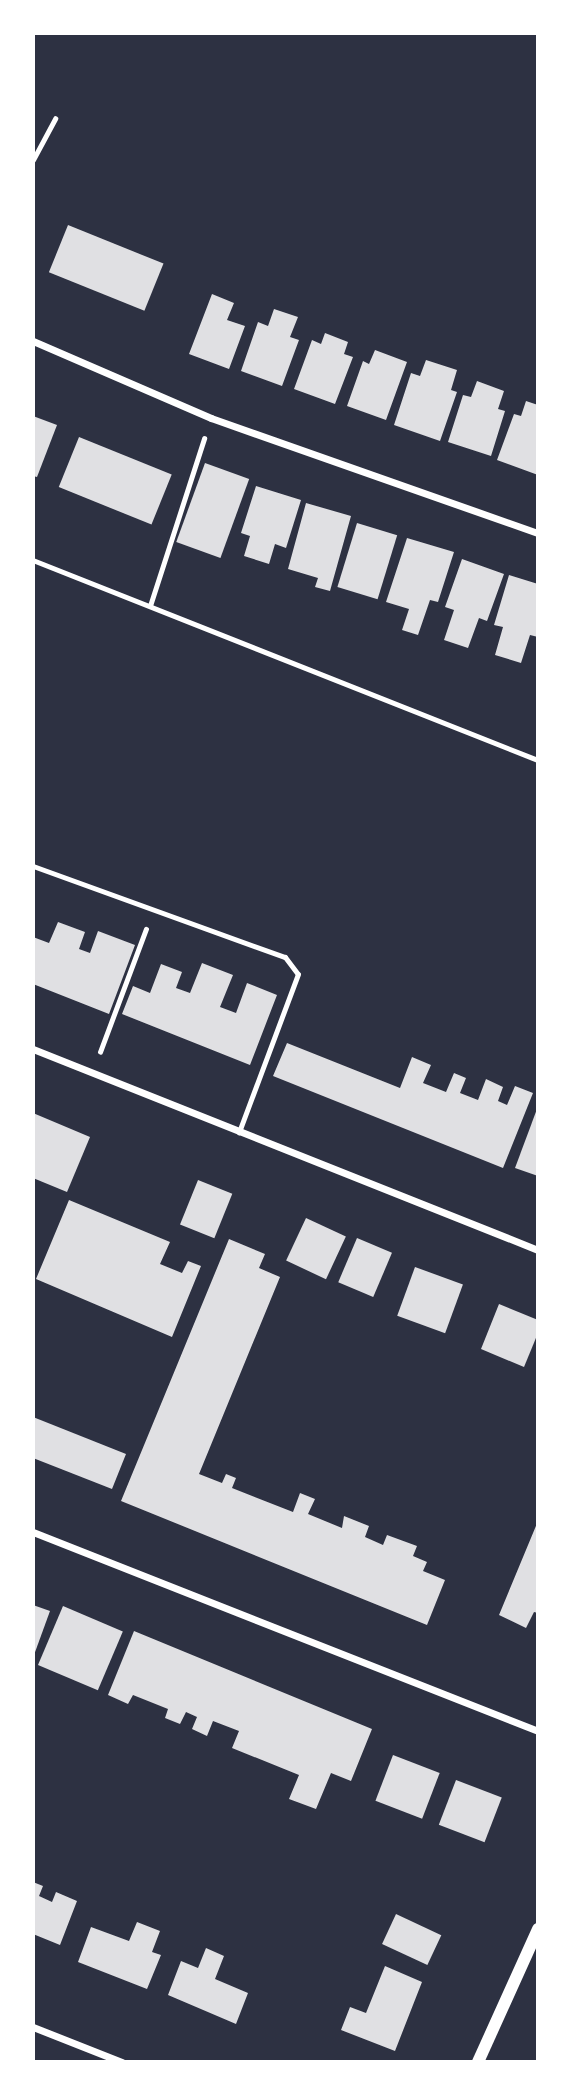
<!DOCTYPE html>
<html>
<head>
<meta charset="utf-8">
<style>
	body { margin:0 }
	#map { position:relative; width:571px; height:2095px; overflow:hidden; background:#2d3142; font-family:Overpass,sans-serif }
	div>[style] { position:absolute }
	.building>* { inset:0; background:#e0e0e3; transform-origin:0 0 }
	.path>* { height:4.5px; margin:-2.25px; padding:0 2.25px; transform-origin:2.25px; border-radius:2.25px; background:#fff }
	.service>* { height:5px; margin:-2.5px; padding:0 2.5px; transform-origin:2.5px; border-radius:2.5px; background:#fff }
	.minor>* { height:7px; margin:-3.5px; padding:0 3.5px; transform-origin:3.5px; border-radius:3.5px; background:#fff }
	.tertiary>* { height:12px; margin:-6px; padding:0 6px; transform-origin:6px; border-radius:6px; background:#fff }
	span { translate:-50% -50%; white-space:nowrap; text-align:center; line-height:1.15; -webkit-text-stroke:7px #fff; paint-order:stroke }
	.frame { position:absolute; inset:0; border:35px solid #fff; pointer-events:none }
</style>
</head>
<body>
<div id="map">
	<div class="building">
		<div style="left:68px;top:225px;width:103px;height:51px;rotate:22deg"></div>
		<div style="clip-path:polygon(212px 294px,234px 303px,227px 320px,245px 326px,229px 369px,189px 354px)"></div>
		<div style="clip-path:polygon(274px 309px,298px 317px,290px 337px,299px 340px,282px 386px,241px 371px,258px 322px,268px 326px)"></div>
		<div style="clip-path:polygon(325px 333px,348px 342px,344px 354px,353px 357px,335px 404px,294px 389px,312px 340px,321px 344px)"></div>
		<div style="clip-path:polygon(375px 350px,407px 362px,386px 420px,347px 406px,363px 361px,369px 364px)"></div>
		<div style="clip-path:polygon(426px 360px,457px 370px,451px 390px,457px 392px,440px 441px,394px 425px,411px 373px,420px 376px)"></div>
		<div style="clip-path:polygon(477px 381px,504px 391px,498px 409px,505px 411px,491px 456px,448px 442px,463px 395px,471px 397px)"></div>
		<div style="clip-path:polygon(526px 401px,538px 405px,538px 475px,497px 460px,514px 414px,521px 416px)"></div>
		<div style="clip-path:polygon(33px 416px,57px 425px,37px 477px,33px 476px)"></div>
		<div style="left:79px;top:437px;width:100px;height:54px;rotate:22deg"></div>
		<div style="left:205px;top:463px;width:47px;height:84px;rotate:20deg"></div>
		<div style="clip-path:polygon(256px 486px,301px 500px,286px 548px,275px 544px,269px 564px,244px 556px,250px 536px,241px 533px)"></div>
		<div style="clip-path:polygon(306px 503px,351px 516px,330px 591px,315px 587px,318px 578px,288px 569px)"></div>
		<div style="left:357px;top:523px;width:42px;height:67px;rotate:17deg"></div>
		<div style="clip-path:polygon(407px 538px,454px 552px,438px 602px,430px 600px,418px 635px,402px 630px,409px 609px,386px 602px)"></div>
		<div style="clip-path:polygon(462px 559px,504px 574px,487px 621px,479px 618px,468px 648px,444px 640px,454px 610px,445px 607px)"></div>
		<div style="clip-path:polygon(509px 575px,538px 584px,538px 637px,530px 635px,521px 663px,495px 655px,503px 627px,494px 625px)"></div>
		<div style="clip-path:polygon(58px 922px,85px 932px,79px 949px,90px 953px,98px 931px,135px 945px,109px 1014px,33px 984px,33px 937px,49px 943px)"></div>
		<div style="clip-path:polygon(202px 963px,233px 975px,220px 1007px,236px 1013px,247px 983px,277px 995px,250px 1065px,122px 1014px,133px 986px,150px 993px,161px 964px,182px 972px,176px 988px,190px 993px)"></div>
		<div style="clip-path:polygon(287px 1043px,400px 1088px,412px 1057px,431px 1065px,423px 1083px,446px 1092px,454px 1073px,466px 1078px,460px 1093px,478px 1100px,486px 1079px,503px 1087px,498px 1101px,507px 1105px,515px 1086px,533px 1093px,503px 1168px,273px 1076px)"></div>
		<div style="clip-path:polygon(537px 1109px,538px 1109px,538px 1176px,515px 1168px)"></div>
		<div style="clip-path:polygon(33px 1113px,90px 1137px,67px 1192px,33px 1178px)"></div>
		<div style="left:198px;top:1180px;width:37px;height:48px;rotate:22deg"></div>
		<div style="clip-path:polygon(69px 1200px,170px 1242px,160px 1264px,182px 1273px,188px 1261px,201px 1266px,172px 1337px,36px 1279px)"></div>
		<div style="left:306px;top:1218px;width:44px;height:47px;rotate:25deg"></div>
		<div style="left:357px;top:1238px;width:38px;height:48px;rotate:23deg"></div>
		<div style="clip-path:polygon(229px 1239px,265px 1254px,259px 1268px,280px 1277px,199px 1474px,222px 1483px,226px 1474px,236px 1478px,232px 1488px,293px 1512px,300px 1493px,315px 1499px,308px 1514px,342px 1528px,344px 1516px,369px 1526px,365px 1537px,383px 1545px,387px 1535px,417px 1546px,413px 1556px,427px 1562px,423px 1571px,445px 1580px,427px 1625px,121px 1501px)"></div>
		<div style="left:415px;top:1267px;width:51px;height:52px;rotate:20deg"></div>
		<div style="clip-path:polygon(499px 1304px,538px 1320px,538px 1333px,524px 1367px,481px 1349px)"></div>
		<div style="clip-path:polygon(33px 1417px,126px 1454px,112px 1489px,33px 1458px)"></div>
		<div style="clip-path:polygon(538px 1521px,538px 1613px,534px 1612px,526px 1628px,499px 1615px)"></div>
		<div style="clip-path:polygon(33px 1605px,50px 1611px,34px 1655px,33px 1655px)"></div>
		<div style="left:63px;top:1606px;width:65px;height:64px;rotate:23deg"></div>
		<div style="clip-path:polygon(134px 1631px,372px 1729px,351px 1781px,331px 1773px,316px 1809px,289px 1799px,299px 1775px,232px 1748px,239px 1731px,213px 1721px,207px 1736px,192px 1729px,197px 1717px,186px 1712px,180px 1724px,165px 1718px,168px 1709px,133px 1695px,128px 1704px,108px 1695px)"></div>
		<div style="left:393px;top:1755px;width:50px;height:49px;rotate:21deg"></div>
		<div style="left:456px;top:1780px;width:49px;height:48px;rotate:21deg"></div>
		<div style="clip-path:polygon(33px 1882px,43px 1886px,39px 1896px,52px 1902px,56px 1892px,77px 1901px,60px 1945px,33px 1934px)"></div>
		<div style="left:396px;top:1914px;width:50px;height:33px;rotate:25deg"></div>
		<div style="clip-path:polygon(137px 1922px,160px 1931px,152px 1952px,161px 1955px,147px 1989px,78px 1962px,91px 1927px,129px 1941px)"></div>
		<div style="clip-path:polygon(206px 1948px,224px 1956px,215px 1979px,248px 1993px,236px 2024px,168px 1995px,181px 1961px,198px 1968px)"></div>
		<div style="clip-path:polygon(385px 1966px,422px 1982px,395px 2051px,341px 2030px,350px 2007px,366px 2013px)"></div>
	</div>
	<div class="path">
		<div style="left:33px;top:160px;width:47px;rotate:-61.8deg"></div>
		<div style="left:33px;top:560px;width:543px;rotate:21.61deg"></div>
		<div style="left:150px;top:606px;width:176px;rotate:-72.1deg"></div>
		<div style="left:100px;top:1052px;width:131px;rotate:-69.5deg"></div>
	</div>
	<div class="service">
		<div style="left:33px;top:866px;width:268px;rotate:19.9deg"></div>
		<div style="left:285px;top:957px;width:21px;rotate:53deg"></div>
		<div style="left:298px;top:974px;width:169px;rotate:110.5deg"></div>
	</div>
	<div class="minor">
		<div style="left:33px;top:341px;width:194px;rotate:23.4deg"></div>
		<div style="left:211px;top:418px;width:347px;rotate:19.4deg"></div>
		<div style="left:33px;top:1049px;width:544px;rotate:21.7deg"></div>
		<div style="left:33px;top:1532px;width:543px;rotate:21.51deg"></div>
		<div style="left:33px;top:2027px;width:96px;rotate:21.5deg"></div>
	</div>
	<div class="tertiary">
		<div style="left:478px;top:2062px;width:146px;rotate:-65.7deg"></div>
	</div>
	<div class="frame"></div>
</div>
</body>
</html>
